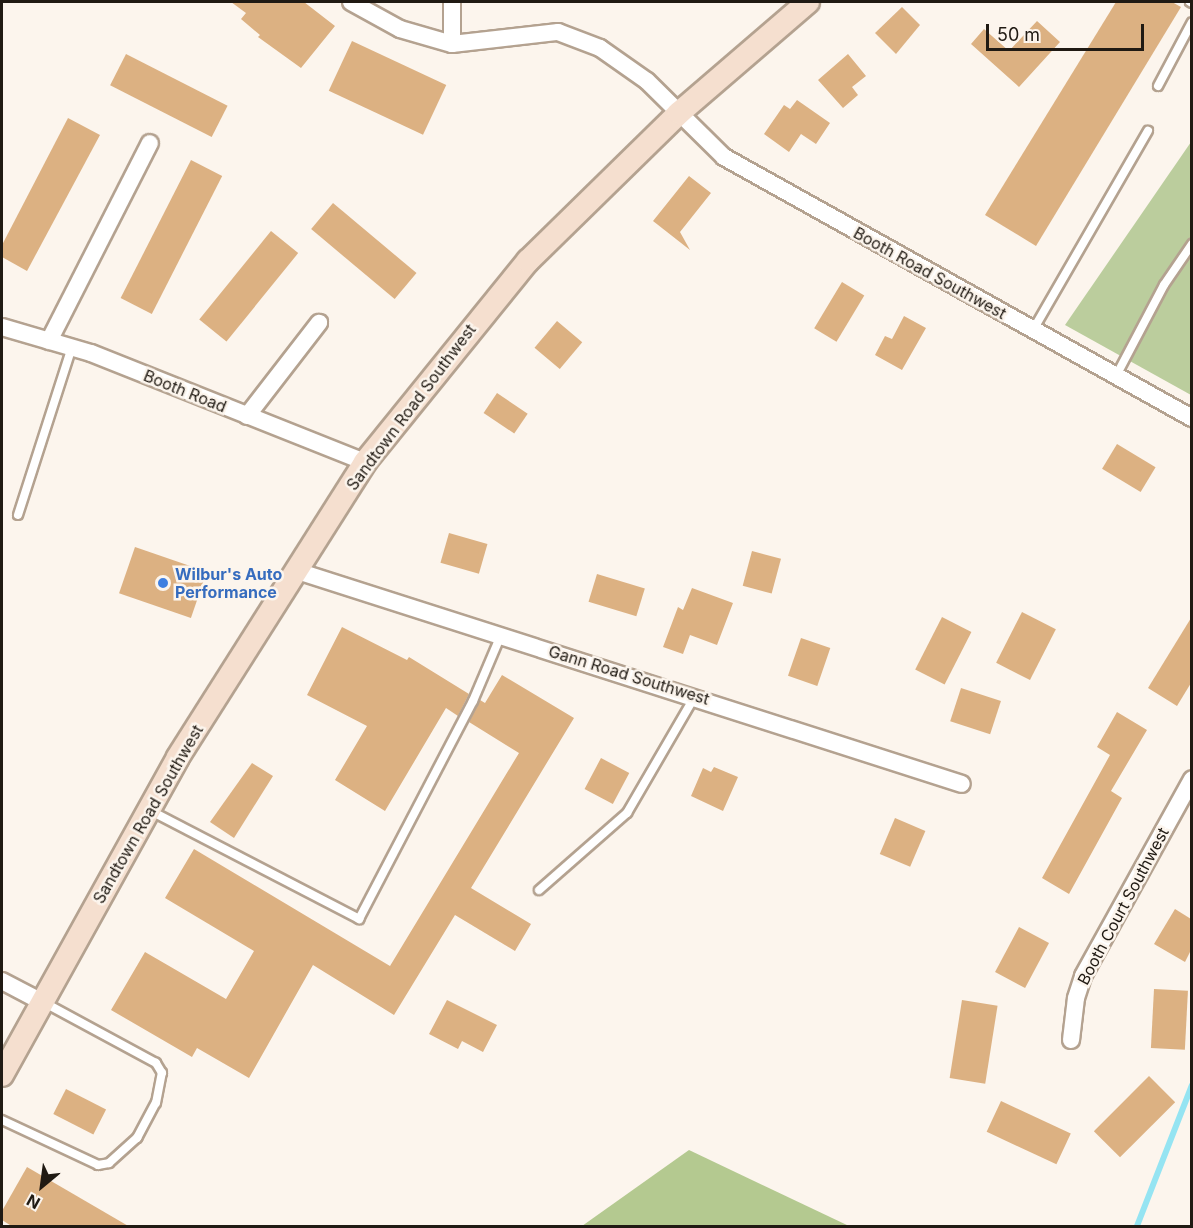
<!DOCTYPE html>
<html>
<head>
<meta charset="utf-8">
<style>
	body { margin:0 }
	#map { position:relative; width:1193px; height:1228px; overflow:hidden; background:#fcf5ed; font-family:Inter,sans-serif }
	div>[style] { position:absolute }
	.green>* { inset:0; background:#bbcd9d }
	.forest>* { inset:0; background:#b4c990 }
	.stream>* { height:6px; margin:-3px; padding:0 3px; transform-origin:3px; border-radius:3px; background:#95e4f2 }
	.building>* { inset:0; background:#dcb182; transform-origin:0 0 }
	.roads { filter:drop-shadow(2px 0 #b4a290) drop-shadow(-2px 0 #b4a290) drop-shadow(0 2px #b4a290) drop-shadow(0 -2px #b4a290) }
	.lane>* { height:8px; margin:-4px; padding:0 4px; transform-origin:4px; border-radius:4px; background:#fff }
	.street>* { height:16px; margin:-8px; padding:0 8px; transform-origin:8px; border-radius:8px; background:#fff }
	.secondary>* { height:22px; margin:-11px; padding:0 11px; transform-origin:11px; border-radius:11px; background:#f5dfcf }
	.dots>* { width:16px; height:16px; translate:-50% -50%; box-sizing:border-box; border:3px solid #fcf5ed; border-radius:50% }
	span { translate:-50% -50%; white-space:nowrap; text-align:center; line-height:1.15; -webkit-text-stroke:5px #fcf5ed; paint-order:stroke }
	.street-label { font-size:16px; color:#201a13 }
	.shop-label { font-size:16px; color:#366cbe; font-weight:700 }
	.left { translate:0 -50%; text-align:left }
	.frame { position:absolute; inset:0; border:3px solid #201a13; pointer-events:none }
	.north { position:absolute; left:12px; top:1156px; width:60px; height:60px; -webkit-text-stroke:4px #fcf5ed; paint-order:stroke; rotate:209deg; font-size:16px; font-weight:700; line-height:24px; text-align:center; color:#201a13 }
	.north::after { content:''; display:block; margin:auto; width:21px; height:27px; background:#201a13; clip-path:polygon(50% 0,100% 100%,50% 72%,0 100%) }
	.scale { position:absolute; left:986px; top:24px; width:158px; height:27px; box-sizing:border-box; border:3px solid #201a13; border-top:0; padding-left:8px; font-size:18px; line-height:21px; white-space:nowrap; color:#201a13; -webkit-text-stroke:4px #fcf5ed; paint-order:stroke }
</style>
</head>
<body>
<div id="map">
	<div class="green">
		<div style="clip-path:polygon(1191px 142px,1191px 395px,1065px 325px)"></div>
	</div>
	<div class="forest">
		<div style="clip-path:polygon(689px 1150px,849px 1226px,582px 1226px)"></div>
	</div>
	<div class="stream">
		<div style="left:1137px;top:1226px;width:151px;rotate:-68.7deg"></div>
	</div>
	<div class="building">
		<div style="clip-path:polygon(231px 2px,304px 2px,335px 26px,301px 68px,258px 37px,260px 35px,241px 19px,246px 13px)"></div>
		<div style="clip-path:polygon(1116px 2px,1172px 2px,1181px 7px,1036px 246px,985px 215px)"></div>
		<div style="clip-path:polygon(902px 7px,920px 25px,896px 54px,875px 33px)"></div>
		<div style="clip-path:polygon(1037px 21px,1060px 42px,1019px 87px,971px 44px,984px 29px,1009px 51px)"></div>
		<div style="left:352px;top:41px;width:104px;height:55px;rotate:25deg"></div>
		<div style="left:126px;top:54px;width:114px;height:35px;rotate:27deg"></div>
		<div style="clip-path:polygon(848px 54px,866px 76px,852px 87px,858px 95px,843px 108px,818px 80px)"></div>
		<div style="clip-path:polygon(797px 100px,830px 123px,816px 144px,801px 134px,789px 152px,764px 134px,784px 105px,790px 109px)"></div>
		<div style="clip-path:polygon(68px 118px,100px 135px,27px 271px,2px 257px,2px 245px)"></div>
		<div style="left:191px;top:160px;width:35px;height:155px;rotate:27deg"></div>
		<div style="clip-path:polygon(689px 176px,711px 193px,680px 232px,690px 250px,653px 221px)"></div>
		<div style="left:333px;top:203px;width:109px;height:34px;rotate:40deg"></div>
		<div style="left:271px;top:231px;width:35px;height:114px;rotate:39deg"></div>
		<div style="left:842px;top:282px;width:26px;height:54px;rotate:31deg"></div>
		<div style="clip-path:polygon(904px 316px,926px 328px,902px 370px,875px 355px,885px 336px,892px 339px)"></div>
		<div style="left:557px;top:321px;width:33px;height:35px;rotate:40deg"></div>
		<div style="left:497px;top:393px;width:37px;height:24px;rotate:34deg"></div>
		<div style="left:1117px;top:444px;width:45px;height:29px;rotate:31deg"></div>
		<div style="left:449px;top:533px;width:40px;height:31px;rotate:16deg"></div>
		<div style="left:135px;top:547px;width:76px;height:49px;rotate:19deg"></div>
		<div style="left:752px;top:551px;width:30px;height:36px;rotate:15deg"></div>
		<div style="left:597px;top:574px;width:50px;height:29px;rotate:17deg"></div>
		<div style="clip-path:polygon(692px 588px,733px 603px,717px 645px,690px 635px,683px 654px,663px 647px,678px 607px,683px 610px)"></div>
		<div style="left:1022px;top:612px;width:38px;height:57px;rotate:27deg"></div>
		<div style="left:942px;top:617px;width:33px;height:59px;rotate:27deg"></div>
		<div style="clip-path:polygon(1191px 618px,1191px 683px,1177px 706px,1148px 688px)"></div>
		<div style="clip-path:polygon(342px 627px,407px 660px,409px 657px,469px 694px,458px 716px,446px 708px,385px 811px,335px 780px,367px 726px,307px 695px)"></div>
		<div style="left:801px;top:638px;width:31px;height:40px;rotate:19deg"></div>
		<div style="clip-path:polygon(502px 675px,574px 718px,471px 888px,531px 924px,515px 951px,455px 915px,394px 1015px,313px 965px,249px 1078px,197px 1048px,192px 1057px,111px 1010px,145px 952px,226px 999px,254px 951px,165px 898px,194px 849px,390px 966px,519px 753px,469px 722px,480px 700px,485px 703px)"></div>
		<div style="left:961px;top:688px;width:42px;height:35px;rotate:18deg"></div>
		<div style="clip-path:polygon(1117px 712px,1147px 730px,1111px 791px,1122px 798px,1069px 894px,1042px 878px,1110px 755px,1097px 747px)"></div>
		<div style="left:601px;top:758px;width:32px;height:35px;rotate:28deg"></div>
		<div style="clip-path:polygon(252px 763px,273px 776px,234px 838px,210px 822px)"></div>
		<div style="clip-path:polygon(714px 767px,738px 777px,723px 811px,691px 796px,703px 768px,711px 772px)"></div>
		<div style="left:895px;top:818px;width:33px;height:39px;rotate:23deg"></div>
		<div style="clip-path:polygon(1175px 909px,1191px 919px,1191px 950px,1185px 962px,1154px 944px)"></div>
		<div style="left:1019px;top:927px;width:34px;height:51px;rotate:28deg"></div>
		<div style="left:1154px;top:989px;width:34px;height:59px;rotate:3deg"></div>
		<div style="clip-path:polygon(447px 1000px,497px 1025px,483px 1052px,462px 1041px,458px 1049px,429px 1034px)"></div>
		<div style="left:962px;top:1000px;width:36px;height:79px;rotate:9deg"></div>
		<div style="left:1149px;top:1076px;width:37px;height:78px;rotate:45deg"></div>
		<div style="left:66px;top:1089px;width:45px;height:28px;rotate:27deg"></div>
		<div style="left:1001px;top:1101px;width:77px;height:34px;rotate:25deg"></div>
		<div style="clip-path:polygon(27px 1167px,130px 1227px,13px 1227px,2px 1220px,2px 1211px)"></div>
	</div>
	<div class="roads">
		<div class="lane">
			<div style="left:1190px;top:2px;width:2px;rotate:27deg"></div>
			<div style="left:1158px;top:86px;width:72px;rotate:-62deg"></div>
			<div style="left:1033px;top:330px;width:230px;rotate:-60deg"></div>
			<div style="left:1116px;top:376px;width:103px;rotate:-62.2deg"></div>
			<div style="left:1164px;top:285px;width:50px;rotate:-55.7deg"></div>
			<div style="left:18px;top:515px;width:176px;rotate:-72.2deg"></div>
			<div style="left:149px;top:810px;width:237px;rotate:27.4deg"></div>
			<div style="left:359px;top:919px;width:246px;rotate:-62.4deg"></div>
			<div style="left:473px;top:701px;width:72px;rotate:-67deg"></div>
			<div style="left:539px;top:890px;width:117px;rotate:-41.2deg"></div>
			<div style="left:627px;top:813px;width:135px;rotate:-59.8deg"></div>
			<div style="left:2px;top:1120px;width:106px;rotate:25.1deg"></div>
			<div style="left:98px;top:1165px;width:11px;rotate:-10deg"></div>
			<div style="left:109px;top:1163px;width:38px;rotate:-42deg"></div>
			<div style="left:137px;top:1138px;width:40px;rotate:-62deg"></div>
			<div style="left:156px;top:1103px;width:31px;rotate:-79deg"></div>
			<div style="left:162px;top:1073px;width:12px;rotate:-121deg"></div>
			<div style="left:156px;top:1063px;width:128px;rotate:-151.6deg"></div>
		</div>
		<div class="street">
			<div style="left:351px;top:2px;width:56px;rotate:28.9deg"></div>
			<div style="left:400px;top:29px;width:54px;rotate:16.1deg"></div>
			<div style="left:452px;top:44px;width:107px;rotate:-6.5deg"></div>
			<div style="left:558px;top:32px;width:45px;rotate:20.9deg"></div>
			<div style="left:600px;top:48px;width:57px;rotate:35.1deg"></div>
			<div style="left:647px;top:81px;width:108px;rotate:44.6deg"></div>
			<div style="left:724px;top:157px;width:536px;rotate:29.15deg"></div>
			<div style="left:452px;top:44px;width:42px;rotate:-90deg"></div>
			<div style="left:2px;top:327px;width:93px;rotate:16.3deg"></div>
			<div style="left:91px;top:353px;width:295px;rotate:21.7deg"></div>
			<div style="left:49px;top:341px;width:222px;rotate:-63deg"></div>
			<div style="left:247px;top:416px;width:118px;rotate:-52.3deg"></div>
			<div style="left:294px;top:570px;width:701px;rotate:17.76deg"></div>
			<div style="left:2px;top:981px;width:45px;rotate:27.7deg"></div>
			<div style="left:1071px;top:1040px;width:42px;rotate:-83.2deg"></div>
			<div style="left:1076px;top:998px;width:23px;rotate:-72deg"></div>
			<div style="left:1083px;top:976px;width:225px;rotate:-61deg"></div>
		</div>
		<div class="secondary">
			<div style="left:2px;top:1075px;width:363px;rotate:-61deg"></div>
			<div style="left:178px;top:757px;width:349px;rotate:-57.6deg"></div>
			<div style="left:365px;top:462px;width:259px;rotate:-51deg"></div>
			<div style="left:528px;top:261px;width:211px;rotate:-44.4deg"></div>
			<div style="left:679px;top:113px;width:170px;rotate:-40.7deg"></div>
		</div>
	</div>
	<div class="dots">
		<div style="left:163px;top:583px;background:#3f7fe0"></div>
	</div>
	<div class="street-label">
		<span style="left:930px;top:273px;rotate:29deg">Booth Road Southwest</span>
		<span style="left:185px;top:391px;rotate:22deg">Booth Road</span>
		<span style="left:411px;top:407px;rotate:-53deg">Sandtown Road Southwest</span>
		<span style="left:629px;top:675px;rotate:17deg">Gann Road Southwest</span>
		<span style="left:148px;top:814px;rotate:-60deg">Sandtown Road Southwest</span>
		<span style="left:1123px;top:906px;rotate:-62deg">Booth Court Southwest</span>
	</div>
	<div class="shop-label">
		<span class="left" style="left:175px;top:583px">Wilbur's Auto<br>Performance</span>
	</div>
	<div class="frame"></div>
	<div class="north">N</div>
	<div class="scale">50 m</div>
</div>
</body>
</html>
